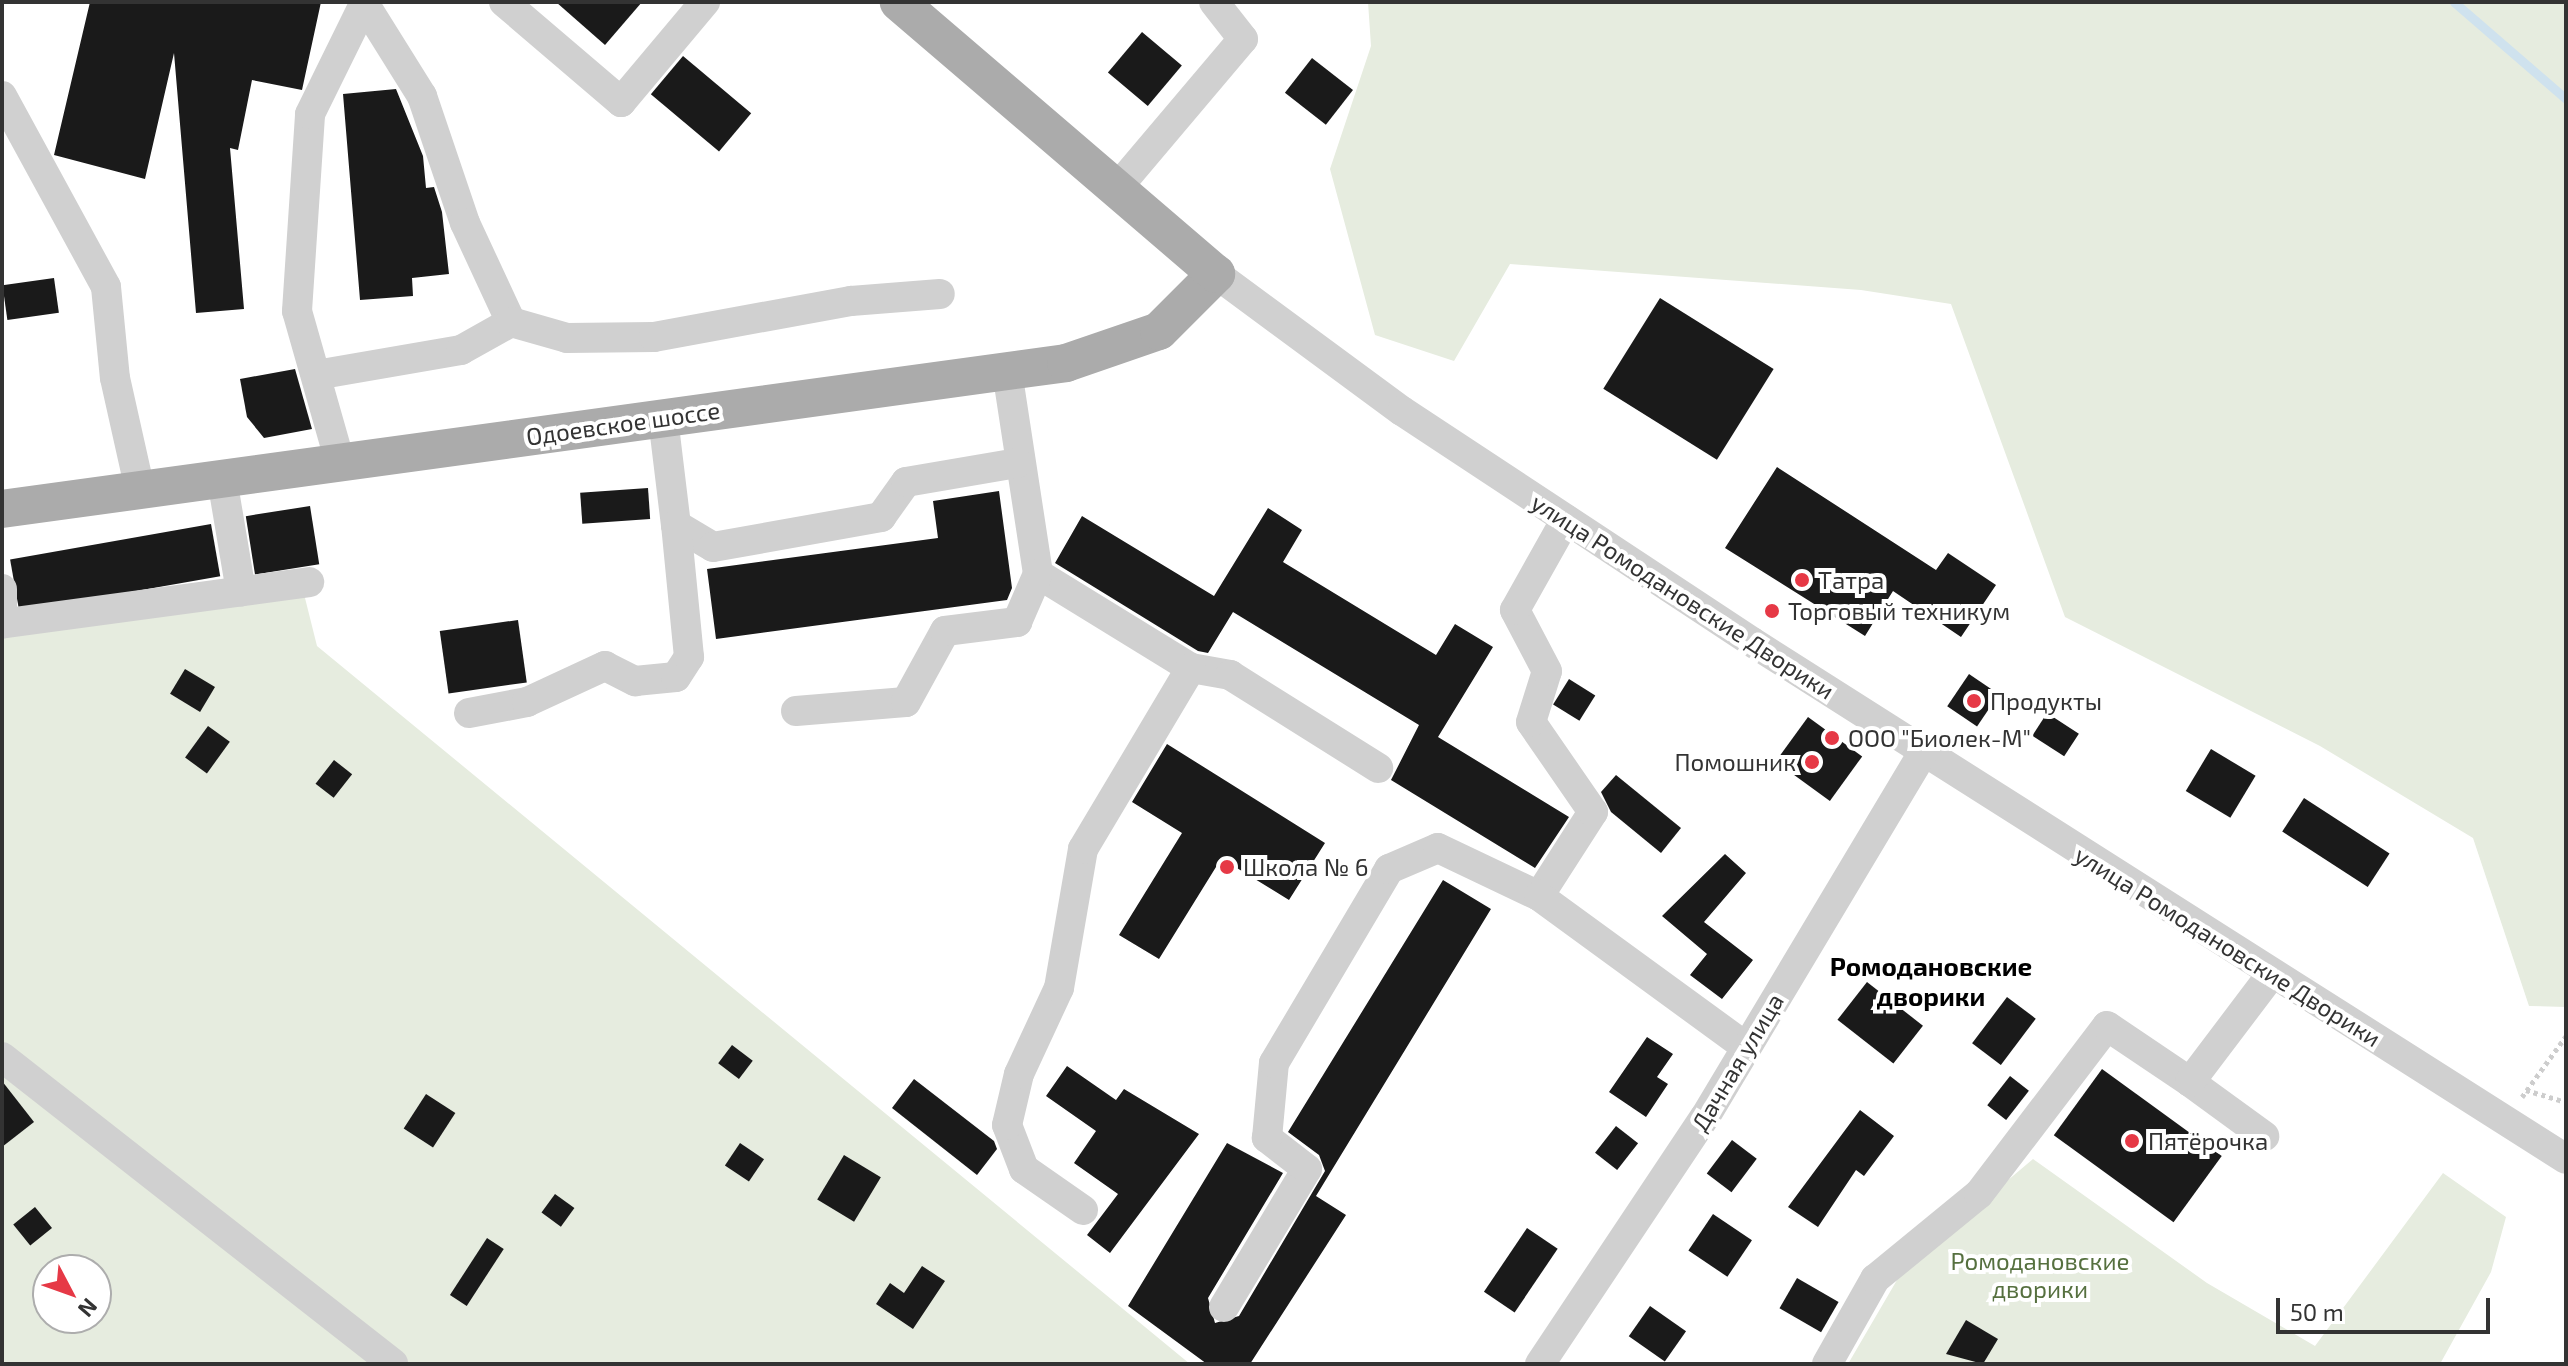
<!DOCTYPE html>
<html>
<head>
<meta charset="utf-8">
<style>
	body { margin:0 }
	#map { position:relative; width:2568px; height:1366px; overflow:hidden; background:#fff; font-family:"Exo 2",sans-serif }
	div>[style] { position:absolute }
	.green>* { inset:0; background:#e6ecdf }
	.stream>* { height:9px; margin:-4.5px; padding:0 4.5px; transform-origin:4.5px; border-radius:4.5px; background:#cfe2ee }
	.building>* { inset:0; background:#1a1a1a; transform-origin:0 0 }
	.path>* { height:5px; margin-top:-2.5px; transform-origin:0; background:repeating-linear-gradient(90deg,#cdcdcd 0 4px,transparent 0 8px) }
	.minor>* { height:30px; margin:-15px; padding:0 15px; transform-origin:15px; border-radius:15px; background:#d0d0d0 }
	.major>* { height:38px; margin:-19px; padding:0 19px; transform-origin:19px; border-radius:19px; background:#ababab }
	.dots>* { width:22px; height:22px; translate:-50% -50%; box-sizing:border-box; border:4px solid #fff; border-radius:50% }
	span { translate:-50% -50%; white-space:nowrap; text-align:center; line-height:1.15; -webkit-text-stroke:8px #fff; paint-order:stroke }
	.street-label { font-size:24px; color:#333 }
	.poi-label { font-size:24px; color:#333 }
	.left { translate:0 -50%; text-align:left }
	.right { translate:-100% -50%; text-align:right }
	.park-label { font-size:24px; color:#56703f }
	.neighbourhood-label { font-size:26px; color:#000; font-weight:700 }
	.frame { position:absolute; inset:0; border:4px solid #333; pointer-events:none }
	.north { position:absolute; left:32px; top:1254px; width:80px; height:80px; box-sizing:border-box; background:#fff; border:2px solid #adadad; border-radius:50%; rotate:131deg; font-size:22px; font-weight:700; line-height:32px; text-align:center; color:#333 }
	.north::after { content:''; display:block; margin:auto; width:28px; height:36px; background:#e63946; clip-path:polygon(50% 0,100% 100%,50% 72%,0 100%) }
	.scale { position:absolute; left:2276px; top:1298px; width:214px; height:36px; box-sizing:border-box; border:4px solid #333; border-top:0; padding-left:10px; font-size:24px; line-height:28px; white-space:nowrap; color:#333; -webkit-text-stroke:6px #fff; paint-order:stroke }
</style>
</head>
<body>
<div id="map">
	<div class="green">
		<div style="clip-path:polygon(1368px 2px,2566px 2px,2566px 1007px,2529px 1006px,2473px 838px,2320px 746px,2065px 617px,1951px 304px,1861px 290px,1510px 264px,1454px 361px,1375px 335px,1330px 169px,1371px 46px)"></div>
		<div style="clip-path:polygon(evenodd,299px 574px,317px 646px,1190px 1364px,2px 1364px,2px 631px,299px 574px,48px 1270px,96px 1270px,96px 1318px,48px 1318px,48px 1270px)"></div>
		<div style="clip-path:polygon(2033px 1159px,2207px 1283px,2315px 1346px,2443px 1173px,2506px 1217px,2491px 1272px,2440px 1364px,1848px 1364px,1904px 1268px)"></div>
	</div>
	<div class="stream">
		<div style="left:2454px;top:2px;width:148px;rotate:40.9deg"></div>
	</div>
	<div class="building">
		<div style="clip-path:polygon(90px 2px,321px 2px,302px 90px,252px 80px,238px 150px,230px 148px,244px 309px,196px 313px,174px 53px,145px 179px,54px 155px)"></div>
		<div style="clip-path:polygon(556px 2px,642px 2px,605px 45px)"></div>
		<div style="left:1142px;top:32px;width:52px;height:53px;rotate:40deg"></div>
		<div style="left:683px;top:56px;width:89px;height:50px;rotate:40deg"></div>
		<div style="left:1312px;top:58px;width:52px;height:44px;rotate:38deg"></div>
		<div style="clip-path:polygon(396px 89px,423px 156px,426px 188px,434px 187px,442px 212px,449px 274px,412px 278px,413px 296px,360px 300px,343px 94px)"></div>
		<div style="left:54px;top:278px;width:35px;height:52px;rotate:82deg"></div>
		<div style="left:1660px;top:298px;width:134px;height:107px;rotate:32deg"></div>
		<div style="clip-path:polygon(295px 369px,312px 429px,264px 438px,247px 417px,240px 379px)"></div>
		<div style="clip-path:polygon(1777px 467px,1936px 570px,1948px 553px,1996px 585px,1961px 637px,1893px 591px,1865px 636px,1725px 548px)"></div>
		<div style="left:648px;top:488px;width:31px;height:68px;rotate:86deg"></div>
		<div style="clip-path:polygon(999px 491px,1012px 588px,1007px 600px,716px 639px,707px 569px,938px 538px,933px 501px)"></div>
		<div style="left:310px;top:506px;width:59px;height:65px;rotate:81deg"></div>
		<div style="clip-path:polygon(1268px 508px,1302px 530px,1283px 562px,1436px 655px,1455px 624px,1493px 647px,1438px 737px,1569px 817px,1535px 868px,1391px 780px,1419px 725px,1233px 612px,1208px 653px,1198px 651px,1055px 563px,1082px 516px,1214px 596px)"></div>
		<div style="left:211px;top:524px;width:53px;height:204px;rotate:80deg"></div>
		<div style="left:518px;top:620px;width:63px;height:79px;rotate:82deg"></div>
		<div style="left:185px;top:669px;width:35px;height:29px;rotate:31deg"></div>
		<div style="left:1969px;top:674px;width:36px;height:39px;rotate:34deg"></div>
		<div style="left:1569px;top:679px;width:31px;height:30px;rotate:32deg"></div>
		<div style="left:2047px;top:713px;width:38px;height:27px;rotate:33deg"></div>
		<div style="left:1808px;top:717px;width:67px;height:55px;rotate:36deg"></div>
		<div style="left:208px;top:726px;width:27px;height:39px;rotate:36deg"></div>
		<div style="clip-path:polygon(1167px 744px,1325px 843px,1289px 900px,1232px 865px,1227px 874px,1216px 867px,1159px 959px,1119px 935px,1182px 833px,1132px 802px)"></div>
		<div style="left:2211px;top:749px;width:52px;height:49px;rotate:31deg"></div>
		<div style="left:334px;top:760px;width:23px;height:30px;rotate:38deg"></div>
		<div style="clip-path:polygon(1616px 775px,1681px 828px,1661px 853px,1611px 812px,1601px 792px)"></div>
		<div style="left:2304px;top:798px;width:102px;height:40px;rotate:33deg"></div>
		<div style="clip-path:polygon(1725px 854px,1746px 873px,1704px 922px,1753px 960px,1722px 999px,1690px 975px,1707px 954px,1662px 916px)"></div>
		<div style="clip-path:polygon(1443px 880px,1491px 909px,1316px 1196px,1346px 1215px,1250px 1364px,1207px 1364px,1128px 1306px,1227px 1143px,1283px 1173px,1208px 1298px,1215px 1323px,1239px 1316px,1325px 1171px,1319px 1155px,1288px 1132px)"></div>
		<div style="left:1867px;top:982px;width:71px;height:48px;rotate:38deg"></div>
		<div style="left:2007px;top:997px;width:36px;height:58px;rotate:37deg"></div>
		<div style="clip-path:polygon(1647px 1037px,1673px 1054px,1657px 1077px,1668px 1084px,1646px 1117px,1609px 1092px)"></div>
		<div style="left:732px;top:1045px;width:26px;height:23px;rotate:37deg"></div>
		<div style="clip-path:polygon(1067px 1066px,1116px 1100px,1124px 1089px,1199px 1134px,1110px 1253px,1087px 1235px,1118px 1194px,1074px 1163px,1096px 1131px,1046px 1096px)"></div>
		<div style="left:2102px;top:1069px;width:148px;height:82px;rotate:36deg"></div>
		<div style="left:2010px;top:1076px;width:24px;height:37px;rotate:38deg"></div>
		<div style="clip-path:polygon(914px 1079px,994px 1141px,997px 1149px,977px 1175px,892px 1108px)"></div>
		<div style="clip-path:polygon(2px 1081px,34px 1122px,2px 1147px)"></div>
		<div style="left:426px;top:1094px;width:35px;height:41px;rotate:33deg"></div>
		<div style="clip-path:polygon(1860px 1110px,1894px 1136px,1864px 1176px,1856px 1170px,1818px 1227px,1788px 1207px)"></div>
		<div style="left:1616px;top:1126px;width:28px;height:34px;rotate:38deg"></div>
		<div style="left:1732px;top:1140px;width:31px;height:42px;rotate:37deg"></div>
		<div style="left:740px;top:1143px;width:29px;height:27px;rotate:34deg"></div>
		<div style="left:844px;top:1155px;width:43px;height:52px;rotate:31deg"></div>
		<div style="left:555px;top:1194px;width:24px;height:23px;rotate:36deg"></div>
		<div style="left:35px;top:1207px;width:27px;height:28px;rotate:51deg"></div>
		<div style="left:1713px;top:1214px;width:47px;height:44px;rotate:34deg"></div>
		<div style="left:1527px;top:1228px;width:37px;height:77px;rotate:34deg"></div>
		<div style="left:487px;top:1238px;width:20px;height:68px;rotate:33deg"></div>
		<div style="clip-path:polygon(922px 1266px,945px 1281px,913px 1329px,876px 1304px,890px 1283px,904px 1293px)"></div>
		<div style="left:1797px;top:1278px;width:48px;height:35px;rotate:30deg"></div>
		<div style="left:1650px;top:1306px;width:44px;height:37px;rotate:35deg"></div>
		<div style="clip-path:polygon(1966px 1320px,1998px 1339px,1983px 1364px,1946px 1354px)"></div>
	</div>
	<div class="path">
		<div style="left:2526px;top:1090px;width:42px;rotate:16.7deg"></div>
		<div style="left:2522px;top:1097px;width:75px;rotate:-54.2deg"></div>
	</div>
	<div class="minor">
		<div style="left:504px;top:2px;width:154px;rotate:40.5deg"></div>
		<div style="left:621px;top:102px;width:131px;rotate:-50deg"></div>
		<div style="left:367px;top:8px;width:104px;rotate:58deg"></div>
		<div style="left:422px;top:96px;width:134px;rotate:71.3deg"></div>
		<div style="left:465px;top:223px;width:109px;rotate:65.1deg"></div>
		<div style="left:2px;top:96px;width:217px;rotate:61.4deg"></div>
		<div style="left:106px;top:287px;width:91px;rotate:84.4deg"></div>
		<div style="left:115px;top:378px;width:115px;rotate:77.4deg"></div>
		<div style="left:1117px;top:188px;width:195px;rotate:-49.8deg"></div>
		<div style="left:1243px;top:39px;width:47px;rotate:-128.1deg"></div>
		<div style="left:1216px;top:274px;width:231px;rotate:36.4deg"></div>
		<div style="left:1402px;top:411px;width:419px;rotate:33.4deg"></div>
		<div style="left:1752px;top:642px;width:964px;rotate:32.42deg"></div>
		<div style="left:1007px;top:371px;width:205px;rotate:81.3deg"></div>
		<div style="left:1038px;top:574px;width:180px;rotate:31.6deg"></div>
		<div style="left:1191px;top:668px;width:40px;rotate:10deg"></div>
		<div style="left:1230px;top:675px;width:175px;rotate:32.1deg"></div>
		<div style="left:316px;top:375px;width:147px;rotate:-9.8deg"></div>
		<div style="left:461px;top:350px;width:57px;rotate:-29.2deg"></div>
		<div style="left:511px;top:322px;width:58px;rotate:15.9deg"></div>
		<div style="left:567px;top:338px;width:87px;rotate:-0.7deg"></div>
		<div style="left:654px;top:337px;width:200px;rotate:-10.4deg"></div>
		<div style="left:851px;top:301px;width:89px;rotate:-4.5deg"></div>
		<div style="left:663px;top:418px;width:108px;rotate:83.1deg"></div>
		<div style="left:676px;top:525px;width:43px;rotate:30.7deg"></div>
		<div style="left:713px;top:547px;width:171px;rotate:-10.1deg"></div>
		<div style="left:881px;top:517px;width:43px;rotate:-54.5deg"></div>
		<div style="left:906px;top:482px;width:113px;rotate:-9.7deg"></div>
		<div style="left:340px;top:462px;width:157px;rotate:-105.9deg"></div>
		<div style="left:297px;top:311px;width:197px;rotate:-86.2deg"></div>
		<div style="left:310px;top:114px;width:125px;rotate:-63.8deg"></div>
		<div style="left:222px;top:479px;width:114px;rotate:80.4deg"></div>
		<div style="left:2px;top:589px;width:35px;rotate:90deg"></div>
		<div style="left:7px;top:623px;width:305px;rotate:-7.7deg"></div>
		<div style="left:796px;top:711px;width:110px;rotate:-4.7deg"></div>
		<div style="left:906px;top:702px;width:81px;rotate:-61.2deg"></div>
		<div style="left:945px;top:631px;width:73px;rotate:-7.1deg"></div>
		<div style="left:1017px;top:622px;width:52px;rotate:-66.4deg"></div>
		<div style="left:469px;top:713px;width:59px;rotate:-10.7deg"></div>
		<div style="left:527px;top:702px;width:86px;rotate:-24.8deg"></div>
		<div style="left:605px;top:666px;width:34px;rotate:27deg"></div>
		<div style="left:635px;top:681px;width:41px;rotate:-5.6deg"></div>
		<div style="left:676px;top:677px;width:24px;rotate:-57deg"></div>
		<div style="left:689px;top:657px;width:133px;rotate:-95.6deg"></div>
		<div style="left:1539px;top:896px;width:100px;rotate:-57.3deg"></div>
		<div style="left:1593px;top:812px;width:109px;rotate:-124.6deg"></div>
		<div style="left:1531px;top:722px;width:53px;rotate:-72.6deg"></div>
		<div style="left:1547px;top:671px;width:69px;rotate:-117.7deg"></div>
		<div style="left:1515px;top:610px;width:104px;rotate:-60.7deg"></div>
		<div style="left:2px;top:1057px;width:497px;rotate:38.1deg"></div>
		<div style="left:2190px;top:1082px;width:92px;rotate:36.1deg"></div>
		<div style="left:1083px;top:1210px;width:72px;rotate:-145.2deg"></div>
		<div style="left:1024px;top:1169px;width:47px;rotate:-111.1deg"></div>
		<div style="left:1007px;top:1125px;width:52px;rotate:-76.8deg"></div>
		<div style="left:1019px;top:1074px;width:95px;rotate:-65.1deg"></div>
		<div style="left:1059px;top:988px;width:141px;rotate:-80.2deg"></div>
		<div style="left:1083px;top:849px;width:211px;rotate:-59.2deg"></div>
		<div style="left:1224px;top:1307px;width:161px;rotate:-59deg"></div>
		<div style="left:1307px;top:1169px;width:51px;rotate:-142.2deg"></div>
		<div style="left:1267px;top:1138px;width:75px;rotate:-84.7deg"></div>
		<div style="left:1274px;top:1063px;width:226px;rotate:-59.3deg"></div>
		<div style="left:1389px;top:869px;width:53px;rotate:-23.2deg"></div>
		<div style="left:1438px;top:848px;width:112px;rotate:25.4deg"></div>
		<div style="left:1539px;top:896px;width:256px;rotate:36.1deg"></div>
		<div style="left:1540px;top:1364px;width:297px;rotate:-56.3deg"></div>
		<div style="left:1705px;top:1117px;width:424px;rotate:-59.1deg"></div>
		<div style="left:1827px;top:1364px;width:98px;rotate:-60.5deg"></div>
		<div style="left:1875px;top:1279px;width:134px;rotate:-39.3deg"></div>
		<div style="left:1979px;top:1194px;width:211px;rotate:-52.7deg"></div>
		<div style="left:2107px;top:1026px;width:100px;rotate:34deg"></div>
		<div style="left:2190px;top:1082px;width:134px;rotate:-52.9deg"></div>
	</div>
	<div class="major">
		<div style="left:2px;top:509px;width:1074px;rotate:-7.81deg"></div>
		<div style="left:1066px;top:363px;width:98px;rotate:-19deg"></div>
		<div style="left:1159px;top:331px;width:81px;rotate:-45deg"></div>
		<div style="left:1216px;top:274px;width:418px;rotate:-139.4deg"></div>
	</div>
	<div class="dots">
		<div style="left:1802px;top:580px;background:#e63946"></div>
		<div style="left:1772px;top:611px;background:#e63946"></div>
		<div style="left:1974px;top:701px;background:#e63946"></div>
		<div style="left:1832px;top:738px;background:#e63946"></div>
		<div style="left:1812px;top:762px;background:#e63946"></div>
		<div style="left:1227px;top:867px;background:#e63946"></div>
		<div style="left:2132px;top:1141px;background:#e63946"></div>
	</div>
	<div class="street-label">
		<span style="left:623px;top:423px;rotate:-8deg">Одоевское шоссе</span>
		<span style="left:1683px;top:596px;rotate:33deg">улица Ромодановские Дворики</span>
		<span style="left:2228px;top:946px;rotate:32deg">улица Ромодановские Дворики</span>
		<span style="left:1737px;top:1062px;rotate:-59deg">Дачная улица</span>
	</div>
	<div class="poi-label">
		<span class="left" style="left:1818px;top:580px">Татра</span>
		<span class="left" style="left:1788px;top:611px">Торговый техникум</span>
		<span class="left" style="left:1990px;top:701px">Продукты</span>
		<span class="left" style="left:1848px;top:738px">ООО "Биолек-М"</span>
		<span class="right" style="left:1796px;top:762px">Помошник</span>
		<span class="left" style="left:1243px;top:867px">Школа № 6</span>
		<span class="left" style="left:2148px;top:1141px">Пятёрочка</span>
	</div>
	<div class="park-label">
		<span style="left:2040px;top:1275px">Ромодановские<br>дворики</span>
	</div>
	<div class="neighbourhood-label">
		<span style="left:1931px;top:981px">Ромодановские<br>дворики</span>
	</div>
	<div class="frame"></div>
	<div class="north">N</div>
	<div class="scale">50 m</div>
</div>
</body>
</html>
